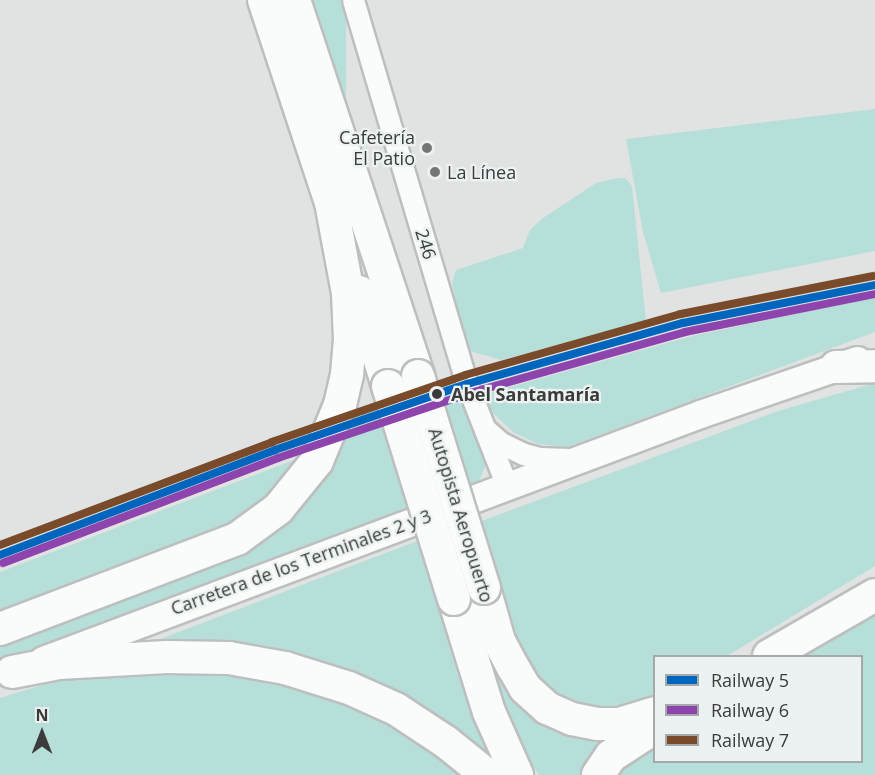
<!DOCTYPE html>
<html>
<head>
<meta charset="utf-8">
<style>
	body { margin:0 }
	#map { position:relative; width:875px; height:775px; overflow:hidden; background:#e0e3e2; font-family:"Open Sans",sans-serif }
	div>[style] { position:absolute }
	.green>* { inset:0; background:#b6dfd9; transform-origin:0 0 }
	.roads { filter:drop-shadow(2px 0 #bdbfbf) drop-shadow(-2px 0 #bdbfbf) drop-shadow(0 2px #bdbfbf) drop-shadow(0 -2px #bdbfbf) }
	.minor>* { height:21px; margin:-10.5px; padding:0 10.5px; transform-origin:10.5px; border-radius:10.5px; background:#fafbfb }
	.major>* { height:27px; margin:-13.5px; padding:0 13.5px; transform-origin:13.5px; border-radius:13.5px; background:#fafbfb }
	.highway>* { height:32px; margin:-16px; padding:0 16px; transform-origin:16px; border-radius:16px; background:#fafbfb }
	.bridges { filter:drop-shadow(2px 0 #bdbfbf) drop-shadow(-2px 0 #bdbfbf) drop-shadow(0 2px #bdbfbf) drop-shadow(0 -2px #bdbfbf) }
	.highway-bridge>* { height:32px; margin:-16px; padding:0 16px; transform-origin:16px; border-radius:16px; background:#fafbfb }
	.rail-1>* { height:8px; margin:-4px; padding:0 4px; transform-origin:4px; border-radius:4px; background:#0065bd }
	.rail-2>* { height:8px; margin:-4px; padding:0 4px; transform-origin:4px; border-radius:4px; background:#8e44ad }
	.rail-3>* { height:8px; margin:-4px; padding:0 4px; transform-origin:4px; border-radius:4px; background:#7a4b2a }
	.dots>* { width:16px; height:16px; translate:-50% -50%; box-sizing:border-box; border:3px solid #ecf2f1; border-radius:50% }
	span { translate:-50% -50%; white-space:nowrap; text-align:center; line-height:1.15; -webkit-text-stroke:4.5px #ecf2f1; paint-order:stroke }
	.poi-label { font-size:18px; color:#3a3c3c }
	.right { translate:-100% -50%; text-align:right }
	.left { translate:0 -50%; text-align:left }
	.street-label { font-size:18px; color:#3a3c3c }
	.stop-label { font-size:18px; color:#3a3c3c; font-weight:700 }
	.legend { position:absolute; left:653px; top:655px; width:210px; height:108px; box-sizing:border-box; background:#ecf2f1; border:2px solid #a5a9a9; margin:0; padding:8px 10px; list-style:none; font-size:18px; color:#3a3c3c }
	.legend li { display:flex; align-items:center; gap:12px; height:30px }
	.legend b { width:30px; border:2px solid #a5a9a9 }
	.north { position:absolute; left:12px; top:703px; width:60px; height:60px; -webkit-text-stroke:4px #ecf2f1; paint-order:stroke; rotate:0deg; font-size:16px; font-weight:700; line-height:24px; text-align:center; color:#3a3c3c }
	.north::after { content:''; display:block; margin:auto; width:21px; height:27px; background:#3a3c3c; clip-path:polygon(50% 0,100% 100%,50% 72%,0 100%) }
</style>
</head>
<body>
<div id="map">
	<div class="green">
		<div style="left:312px;top:0;width:34px;height:192px"></div>
		<div style="clip-path:polygon(875px 109px,875px 251px,661px 293px,643px 232px,626px 139px)"></div>
		<div style="clip-path:polygon(618px 178px,625px 178px,632px 186px,646px 322px,501px 360px,470px 351px,461px 328px,452px 282px,456px 270px,523px 248px,530px 230px,543px 218px,596px 183px)"></div>
		<div style="clip-path:polygon(875px 297px,875px 332px,567px 447px,538px 444px,513px 432px,493px 413px,485px 394px,692px 336px)"></div>
		<div style="clip-path:polygon(463px 380px,484px 452px,486px 465px,479px 481px,471px 488px,0 663px,0 642px,237px 551px,350px 418px)"></div>
		<div style="clip-path:polygon(875px 383px,875px 566px,727px 656px,654px 656px,654px 697px,619px 710px,577px 706px,555px 697px,523px 663px,479px 522px,778px 411px)"></div>
		<div style="clip-path:polygon(302px 457px,284px 489px,246px 521px,0 622px,0 572px)"></div>
		<div style="clip-path:polygon(417px 541px,495px 764px,447px 732px,154px 645px,155px 641px)"></div>
		<div style="clip-path:polygon(473px 594px,497px 671px,511px 693px,615px 738px,586px 775px,539px 775px,525px 754px,509px 724px,467px 595px)"></div>
		<div style="clip-path:polygon(875px 616px,875px 775px,605px 775px,654px 737px,654px 762px,862px 762px,862px 656px,802px 656px)"></div>
		<div style="clip-path:polygon(158px 666px,293px 680px,391px 720px,470px 775px,0 775px,0 698px,85px 672px)"></div>
	</div>
	<div class="roads">
		<div class="minor">
			<div style="left:353px;top:0;width:401px;rotate:73.5deg"></div>
			<div style="left:467px;top:384px;width:110px;rotate:68.6deg"></div>
			<div style="left:486px;top:430px;width:20px;rotate:41deg"></div>
			<div style="left:501px;top:443px;width:25px;rotate:26deg"></div>
			<div style="left:524px;top:454px;width:16px;rotate:15deg"></div>
			<div style="left:539px;top:458px;width:30px;rotate:2deg"></div>
		</div>
		<div class="major">
			<div style="left:43px;top:660px;width:702px;rotate:-20.53deg"></div>
			<div style="left:700px;top:414px;width:166px;rotate:-19deg"></div>
		</div>
		<div class="highway">
			<div style="left:264px;top:0;width:233px;rotate:71.7deg"></div>
			<div style="left:294px;top:0;width:396px;rotate:71.7deg"></div>
			<div style="left:359px;top:292px;width:98px;rotate:72.9deg"></div>
			<div style="left:836px;top:367px;width:39px;rotate:-1deg"></div>
			<div style="left:484px;top:588px;width:55px;rotate:74.2deg"></div>
			<div style="left:499px;top:641px;width:30px;rotate:62deg"></div>
			<div style="left:513px;top:667px;width:24px;rotate:60deg"></div>
			<div style="left:525px;top:688px;width:30px;rotate:42deg"></div>
			<div style="left:547px;top:708px;width:27px;rotate:24deg"></div>
			<div style="left:572px;top:719px;width:26px;rotate:11deg"></div>
			<div style="left:598px;top:724px;width:21px"></div>
			<div style="left:619px;top:724px;width:37px;rotate:-17deg"></div>
			<div style="left:454px;top:599px;width:118px;rotate:72.8deg"></div>
			<div style="left:489px;top:712px;width:69px;rotate:66deg"></div>
			<div style="left:0;top:629px;width:254px;rotate:-20.8deg"></div>
			<div style="left:237px;top:539px;width:51px;rotate:-36.2deg"></div>
			<div style="left:278px;top:509px;width:62px;rotate:-50.9deg"></div>
			<div style="left:317px;top:461px;width:61px;rotate:-67.7deg"></div>
			<div style="left:340px;top:405px;width:32px;rotate:-77deg"></div>
			<div style="left:347px;top:374px;width:35px;rotate:-85deg"></div>
			<div style="left:350px;top:339px;width:46px;rotate:-92.5deg"></div>
			<div style="left:348px;top:293px;width:93px;rotate:-100.6deg"></div>
			<div style="left:769px;top:656px;width:122px;rotate:-29.9deg"></div>
			<div style="left:12px;top:672px;width:48px;rotate:-10.8deg"></div>
			<div style="left:59px;top:663px;width:108px;rotate:-3.2deg"></div>
			<div style="left:167px;top:657px;width:62px;rotate:0.9deg"></div>
			<div style="left:229px;top:658px;width:57px;rotate:10.1deg"></div>
			<div style="left:285px;top:668px;width:67px;rotate:17.4deg"></div>
			<div style="left:349px;top:688px;width:51px;rotate:24.1deg"></div>
			<div style="left:396px;top:709px;width:60px;rotate:33.4deg"></div>
			<div style="left:446px;top:742px;width:53px;rotate:38.8deg"></div>
			<div style="left:598px;top:775px;width:23px;rotate:-56deg"></div>
			<div style="left:611px;top:756px;width:51px;rotate:-33.1deg"></div>
		</div>
	</div>
	<div class="bridges">
		<div class="highway-bridge">
			<div style="left:418px;top:376px;width:222px;rotate:72.7deg"></div>
			<div style="left:388px;top:386px;width:223px;rotate:72.8deg"></div>
		</div>
	</div>
	<div class="rail-1">
		<div style="left:0;top:555px;width:294px;rotate:-20.9deg"></div>
		<div style="left:275px;top:450px;width:203px;rotate:-19deg"></div>
		<div style="left:467px;top:384px;width:224px;rotate:-15.8deg"></div>
		<div style="left:683px;top:323px;width:196px;rotate:-11.2deg"></div>
	</div>
	<div class="rail-2">
		<div style="left:3px;top:563px;width:294px;rotate:-20.9deg"></div>
		<div style="left:278px;top:458px;width:203px;rotate:-18.7deg"></div>
		<div style="left:470px;top:393px;width:223px;rotate:-15.8deg"></div>
		<div style="left:685px;top:332px;width:194px;rotate:-11.3deg"></div>
	</div>
	<div class="rail-3">
		<div style="left:0;top:545px;width:291px;rotate:-20.7deg"></div>
		<div style="left:272px;top:442px;width:204px;rotate:-19.1deg"></div>
		<div style="left:465px;top:375px;width:224px;rotate:-15.8deg"></div>
		<div style="left:681px;top:314px;width:196px;rotate:-11.2deg"></div>
	</div>
	<div class="dots">
		<div style="left:427px;top:148px;background:#747676"></div>
		<div style="left:435px;top:172px;background:#747676"></div>
		<div style="left:437px;top:394px;background:#3a3c3c"></div>
	</div>
	<div class="poi-label">
		<span class="right" style="left:415px;top:148px">Cafetería<br>El Patio</span>
		<span class="left" style="left:447px;top:172px">La Línea</span>
	</div>
	<div class="street-label">
		<span style="left:426px;top:244px;rotate:73deg">246</span>
		<span style="left:461px;top:515px;rotate:73deg">Autopista Aeropuerto</span>
		<span style="left:301px;top:562px;rotate:-20deg">Carretera de los Terminales 2 y 3</span>
	</div>
	<div class="stop-label">
		<span class="left" style="left:451px;top:394px">Abel Santamaría</span>
	</div>
	<ul class="legend">
	<li><b style="height:8px;background:#0065bd"></b>Railway 5</li>
	<li><b style="height:8px;background:#8e44ad"></b>Railway 6</li>
	<li><b style="height:8px;background:#7a4b2a"></b>Railway 7</li>
	</ul>
	<div class="north">N</div>
</div>
</body>
</html>
